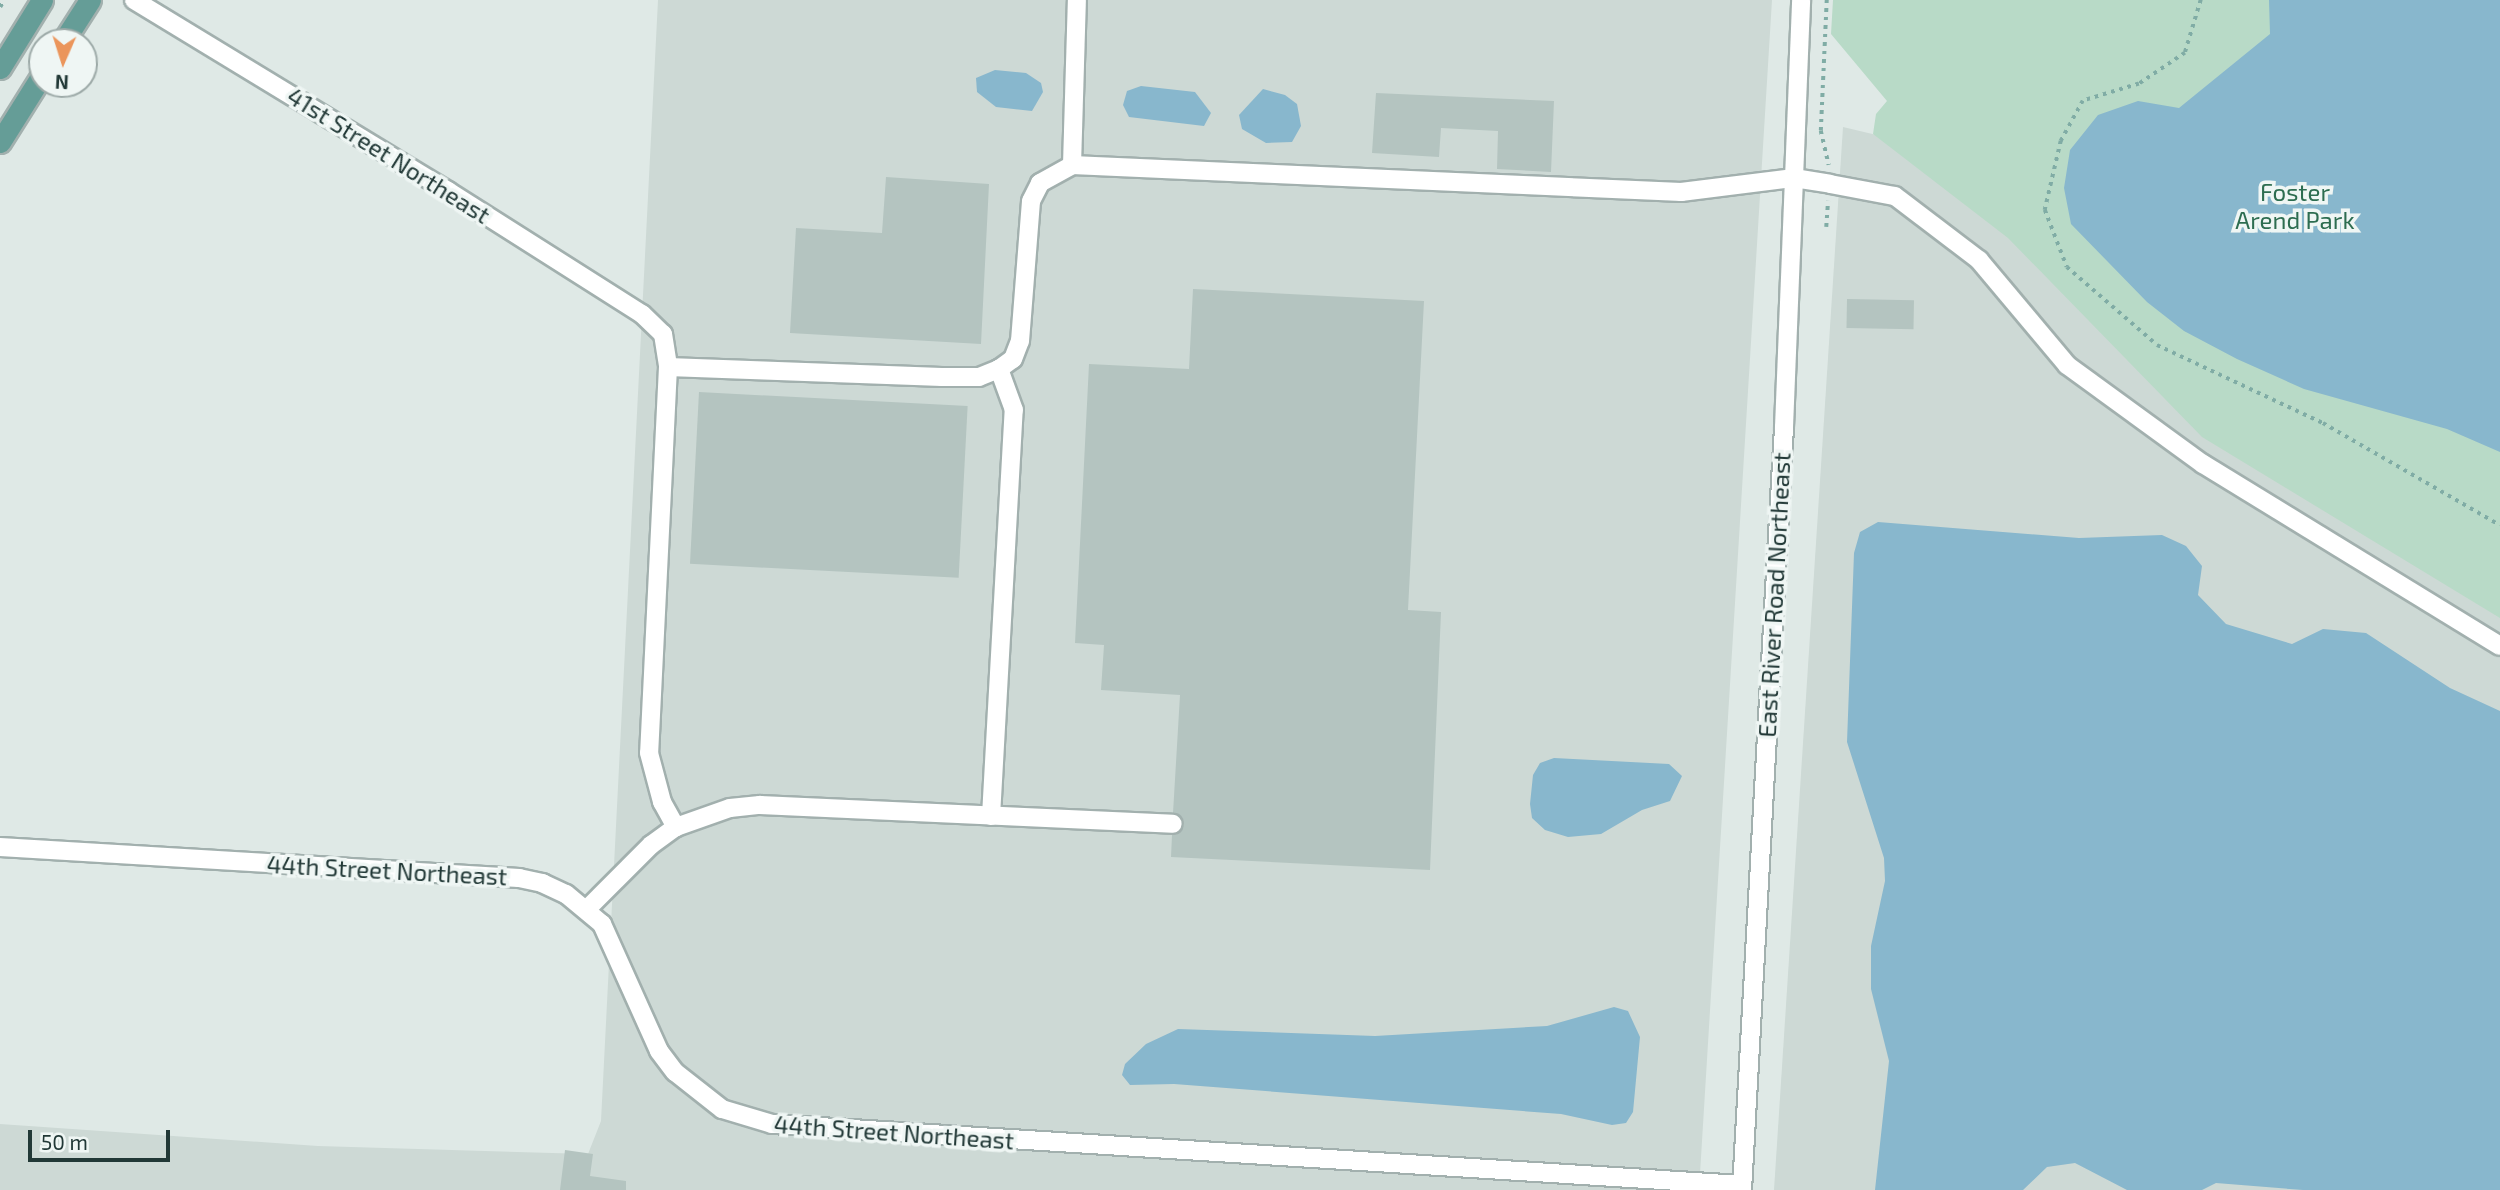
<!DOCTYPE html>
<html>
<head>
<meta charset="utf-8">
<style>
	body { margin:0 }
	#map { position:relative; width:2500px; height:1190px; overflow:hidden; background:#dfe9e6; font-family:"Exo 2",sans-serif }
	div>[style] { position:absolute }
	.built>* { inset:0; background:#cdd9d5 }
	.green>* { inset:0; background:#b8dac7 }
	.water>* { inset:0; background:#88b7cd }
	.building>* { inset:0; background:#b4c4c0; transform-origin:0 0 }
	.path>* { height:3.5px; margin-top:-1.75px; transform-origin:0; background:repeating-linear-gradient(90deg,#80aca5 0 3.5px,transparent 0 8.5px) }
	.roads { filter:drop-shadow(2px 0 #a2b0ae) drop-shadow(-2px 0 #a2b0ae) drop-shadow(0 2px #a2b0ae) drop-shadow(0 -2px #a2b0ae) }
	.minor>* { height:18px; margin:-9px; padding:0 9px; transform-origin:9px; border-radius:9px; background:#fff }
	.major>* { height:21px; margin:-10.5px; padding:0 10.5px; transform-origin:10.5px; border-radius:10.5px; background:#659d97 }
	span { translate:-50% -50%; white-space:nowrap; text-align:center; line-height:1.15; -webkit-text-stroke:7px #eff6f4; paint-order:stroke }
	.street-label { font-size:24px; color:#213836 }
	.park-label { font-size:24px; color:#2d6d50 }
	.north { position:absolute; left:28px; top:28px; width:70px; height:70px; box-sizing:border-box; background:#eff6f4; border:2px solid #9daaa8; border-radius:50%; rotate:183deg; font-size:19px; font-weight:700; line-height:28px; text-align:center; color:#213836 }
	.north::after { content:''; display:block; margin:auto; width:24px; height:32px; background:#eb955b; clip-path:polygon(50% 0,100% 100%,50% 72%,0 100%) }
	.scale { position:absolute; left:28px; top:1130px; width:142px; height:32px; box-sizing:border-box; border:4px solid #213836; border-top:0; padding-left:9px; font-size:21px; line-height:24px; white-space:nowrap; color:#213836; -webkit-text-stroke:5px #eff6f4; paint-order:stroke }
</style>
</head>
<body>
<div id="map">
	<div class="built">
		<div style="clip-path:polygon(658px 0,1772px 0,1699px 1190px,0 1190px,0 1124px,318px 1146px,588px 1154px,601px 1121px)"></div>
		<div style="clip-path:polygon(1843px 127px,1927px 147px,2500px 577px,2500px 1190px,1774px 1190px)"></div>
	</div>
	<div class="green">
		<div style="clip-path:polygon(1833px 0,2500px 0,2500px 618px,2202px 437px,2008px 238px,1873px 134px,1876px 114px,1887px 101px,1831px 34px)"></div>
	</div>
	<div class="water">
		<div style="clip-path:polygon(2269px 0,2500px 0,2500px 452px,2447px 429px,2304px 389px,2237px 359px,2184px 331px,2147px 302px,2071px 224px,2064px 188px,2070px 150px,2098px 115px,2138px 101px,2179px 108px,2270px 34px)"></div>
		<div style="clip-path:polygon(995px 70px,1026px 73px,1041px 83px,1043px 92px,1032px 111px,996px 107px,977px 92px,976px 78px)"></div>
		<div style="clip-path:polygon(1141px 86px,1195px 92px,1211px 113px,1204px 126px,1129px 117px,1123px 105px,1127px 91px)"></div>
		<div style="clip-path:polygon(1263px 89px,1285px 95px,1297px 104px,1301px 126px,1292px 142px,1266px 143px,1242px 129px,1239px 115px)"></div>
		<div style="clip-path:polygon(1878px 522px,2079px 538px,2162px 535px,2186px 546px,2202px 566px,2198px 595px,2226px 624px,2292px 644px,2323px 629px,2366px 633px,2450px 688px,2500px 711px,2500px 1190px,2303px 1190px,2216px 1183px,2202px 1190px,2127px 1190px,2075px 1163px,2047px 1167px,2023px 1190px,1875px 1190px,1889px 1061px,1871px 989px,1871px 946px,1885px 881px,1884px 858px,1847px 742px,1854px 553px,1860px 532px)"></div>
		<div style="clip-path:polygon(1554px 758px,1669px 764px,1682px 776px,1670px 801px,1642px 810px,1601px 834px,1568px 837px,1545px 830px,1532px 818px,1530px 804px,1533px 775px,1540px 763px)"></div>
		<div style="clip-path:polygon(1614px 1007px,1628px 1011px,1640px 1037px,1633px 1112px,1626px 1123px,1612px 1125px,1561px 1114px,1174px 1084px,1130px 1085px,1122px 1075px,1125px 1064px,1146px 1044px,1178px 1029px,1375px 1036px,1547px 1026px)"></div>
	</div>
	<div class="building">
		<div style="clip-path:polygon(1376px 93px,1554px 101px,1551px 172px,1497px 169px,1498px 131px,1441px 128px,1439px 157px,1372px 153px)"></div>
		<div style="clip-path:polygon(886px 177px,989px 184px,981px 344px,790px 333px,796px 228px,882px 233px)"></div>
		<div style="clip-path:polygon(1193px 289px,1424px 301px,1408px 610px,1441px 612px,1430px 870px,1171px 857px,1172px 835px,1184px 825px,1173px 813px,1180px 695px,1101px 690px,1104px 645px,1075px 643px,1089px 364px,1189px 369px)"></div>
		<div style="left:1847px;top:299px;width:67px;height:29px;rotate:1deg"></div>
		<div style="left:699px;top:392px;width:269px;height:172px;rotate:3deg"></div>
		<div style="clip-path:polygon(565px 1150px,593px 1154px,590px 1176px,626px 1181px,626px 1190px,560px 1190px)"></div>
	</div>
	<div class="path">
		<div style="left:1827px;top:0;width:131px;rotate:92.6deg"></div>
		<div style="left:1821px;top:131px;width:35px;rotate:77deg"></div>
		<div style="left:2201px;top:0;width:55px;rotate:106.8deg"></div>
		<div style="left:2185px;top:53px;width:55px;rotate:146deg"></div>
		<div style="left:2139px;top:84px;width:59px;rotate:163.1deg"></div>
		<div style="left:2083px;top:101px;width:46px;rotate:118.8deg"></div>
		<div style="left:2061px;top:141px;width:71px;rotate:103.1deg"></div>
		<div style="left:2045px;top:210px;width:61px;rotate:68.9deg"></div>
		<div style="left:2067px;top:267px;width:119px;rotate:40.9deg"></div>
		<div style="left:2157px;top:345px;width:183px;rotate:25.2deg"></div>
		<div style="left:2323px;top:423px;width:204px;rotate:30deg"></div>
		<div style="left:0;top:7px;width:8px;rotate:-60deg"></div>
		<div style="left:1826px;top:227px;width:26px;rotate:-86deg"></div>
	</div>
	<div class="roads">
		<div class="minor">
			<div style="left:134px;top:0;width:368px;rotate:31.3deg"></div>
			<div style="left:448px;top:191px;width:230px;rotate:32.4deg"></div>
			<div style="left:642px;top:314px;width:29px;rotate:44deg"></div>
			<div style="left:663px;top:334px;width:33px;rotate:81deg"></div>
			<div style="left:668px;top:367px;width:386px;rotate:92.8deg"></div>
			<div style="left:649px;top:753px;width:51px;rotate:75.1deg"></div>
			<div style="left:662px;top:802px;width:29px;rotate:61deg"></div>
			<div style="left:1072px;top:165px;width:165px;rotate:-88.3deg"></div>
			<div style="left:668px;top:367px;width:274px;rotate:2.1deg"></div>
			<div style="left:942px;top:377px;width:37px"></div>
			<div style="left:979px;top:377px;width:22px;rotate:-22deg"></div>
			<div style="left:999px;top:369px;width:17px;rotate:-36deg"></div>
			<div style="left:1013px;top:359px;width:19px;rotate:-69deg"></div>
			<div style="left:1020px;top:341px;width:140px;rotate:-85.5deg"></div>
			<div style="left:1031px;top:201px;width:20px;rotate:-63deg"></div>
			<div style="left:1040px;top:183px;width:37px;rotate:-29deg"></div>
			<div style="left:1072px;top:165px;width:610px;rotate:2.54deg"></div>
			<div style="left:1681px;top:192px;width:114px;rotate:-7.1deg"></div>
			<div style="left:1794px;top:178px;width:36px;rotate:9deg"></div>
			<div style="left:1830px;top:184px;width:66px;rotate:10.5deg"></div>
			<div style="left:1895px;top:196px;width:106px;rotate:37.3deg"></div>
			<div style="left:1979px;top:260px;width:137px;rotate:50deg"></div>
			<div style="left:2067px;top:365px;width:168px;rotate:36.1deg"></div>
			<div style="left:2203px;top:464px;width:348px;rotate:31.5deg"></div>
			<div style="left:991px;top:816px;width:407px;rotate:-86.8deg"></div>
			<div style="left:1014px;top:410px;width:44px;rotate:-110.1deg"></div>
			<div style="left:0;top:847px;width:520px;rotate:3.42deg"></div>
			<div style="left:519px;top:878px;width:24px;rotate:12deg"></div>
			<div style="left:542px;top:883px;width:26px;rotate:25deg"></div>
			<div style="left:566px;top:894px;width:47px;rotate:39.8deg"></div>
			<div style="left:602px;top:924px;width:139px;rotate:65.8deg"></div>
			<div style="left:659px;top:1051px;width:26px;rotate:53deg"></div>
			<div style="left:675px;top:1072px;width:60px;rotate:38.2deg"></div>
			<div style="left:722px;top:1109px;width:52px;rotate:16.7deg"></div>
			<div style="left:772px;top:1124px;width:972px;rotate:3.6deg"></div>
			<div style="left:587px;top:909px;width:91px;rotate:-45deg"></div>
			<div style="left:651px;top:845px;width:31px;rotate:-36deg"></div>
			<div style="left:676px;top:827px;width:57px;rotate:-19.4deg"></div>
			<div style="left:730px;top:808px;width:30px;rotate:-6deg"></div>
			<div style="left:760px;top:805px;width:413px;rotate:2.6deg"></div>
			<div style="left:1742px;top:1190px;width:764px;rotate:-86.85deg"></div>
			<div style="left:1784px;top:427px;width:427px;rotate:-87.7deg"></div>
		</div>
		<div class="major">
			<div style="left:63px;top:42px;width:50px;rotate:-57.3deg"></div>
			<div style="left:0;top:68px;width:80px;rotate:-58.3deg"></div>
			<div style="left:0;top:142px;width:79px;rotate:-57.9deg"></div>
		</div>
	</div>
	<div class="street-label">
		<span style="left:389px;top:155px;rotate:32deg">41st Street Northeast</span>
		<span style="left:1774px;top:595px;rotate:-87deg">East River Road Northeast</span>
		<span style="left:387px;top:870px;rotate:3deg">44th Street Northeast</span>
		<span style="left:894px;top:1132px;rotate:4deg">44th Street Northeast</span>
	</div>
	<div class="park-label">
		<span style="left:2295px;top:206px">Foster<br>Arend Park</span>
	</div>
	<div class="north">N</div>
	<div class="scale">50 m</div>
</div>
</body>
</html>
